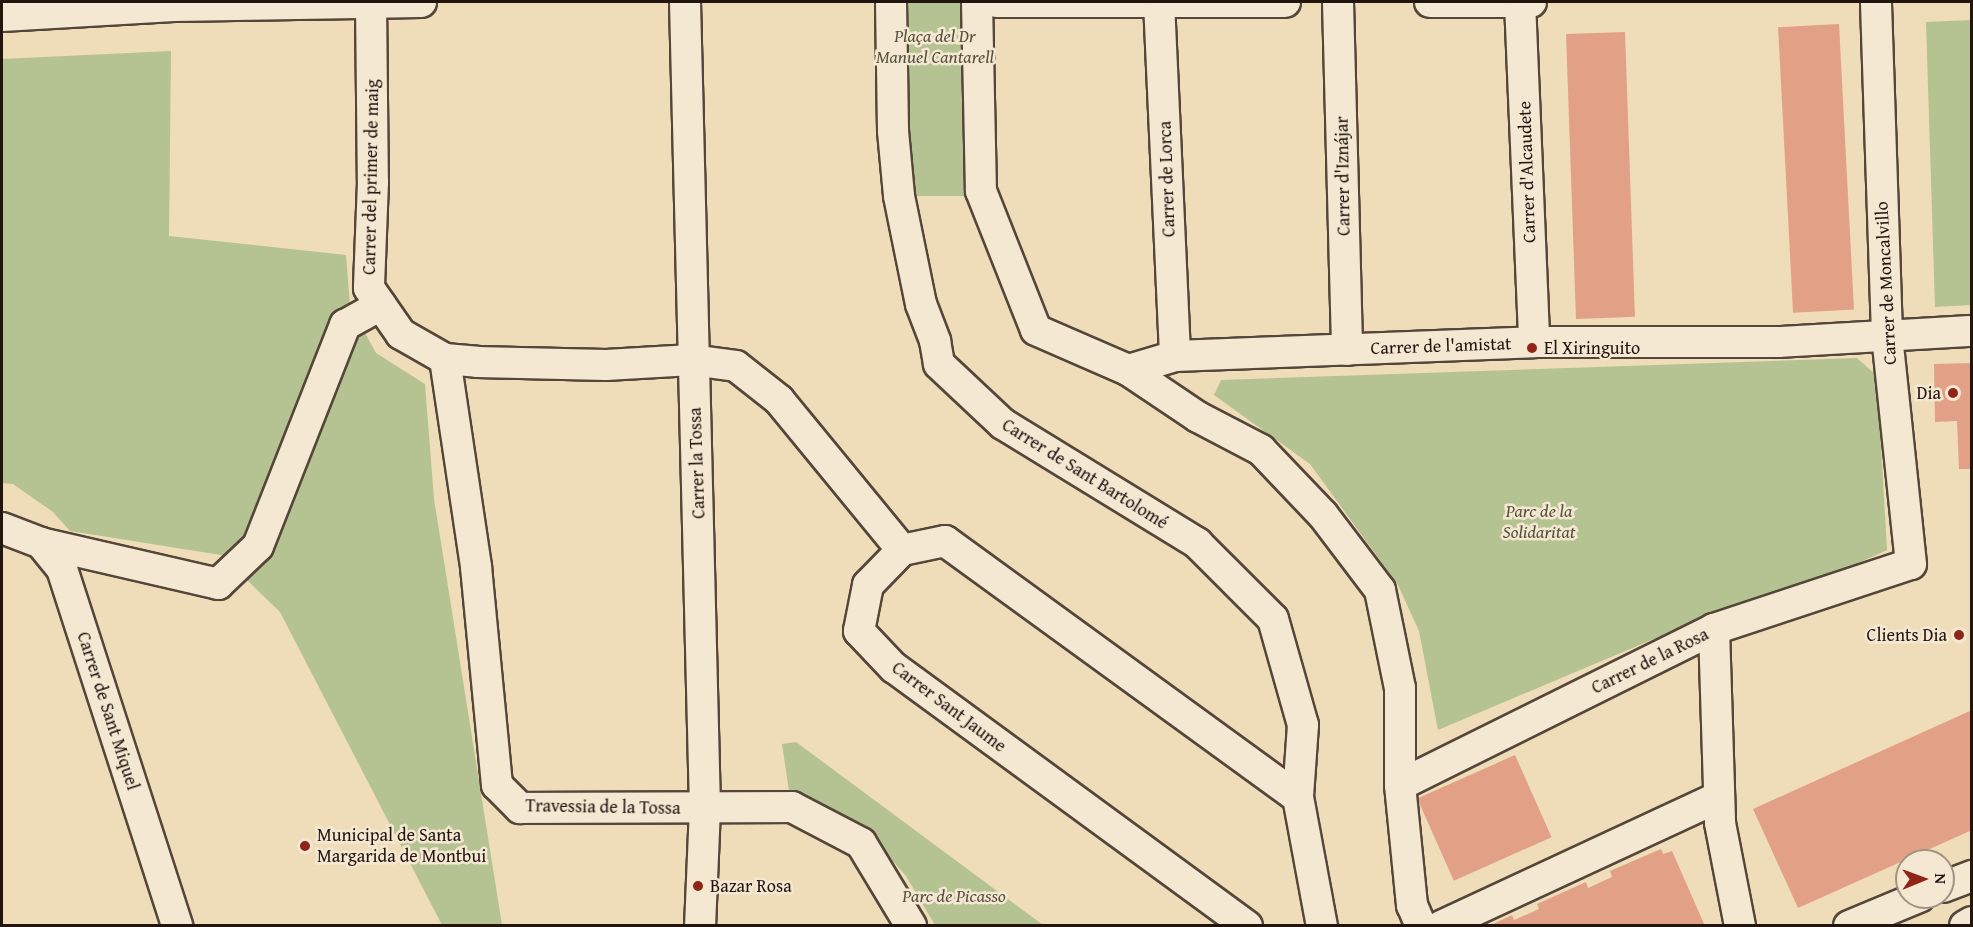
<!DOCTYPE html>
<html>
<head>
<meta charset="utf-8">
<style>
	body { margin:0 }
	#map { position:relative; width:1973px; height:927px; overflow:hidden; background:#efdcb9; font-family:"Gentium Book Plus",serif }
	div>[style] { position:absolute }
	.green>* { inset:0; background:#b5c292; transform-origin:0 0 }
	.building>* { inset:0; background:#e2a087; transform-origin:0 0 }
	.roads { filter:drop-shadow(2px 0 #55463a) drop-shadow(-2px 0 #55463a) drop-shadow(0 2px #55463a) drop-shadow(0 -2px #55463a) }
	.minor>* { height:30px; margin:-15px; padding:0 15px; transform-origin:15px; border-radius:15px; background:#f5e8d2 }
	.dots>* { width:16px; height:16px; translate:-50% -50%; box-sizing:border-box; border:3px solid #f5e8d2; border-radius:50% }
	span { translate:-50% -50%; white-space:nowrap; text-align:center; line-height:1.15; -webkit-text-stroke:5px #f5e8d2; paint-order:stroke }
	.park-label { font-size:18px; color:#55513d; font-style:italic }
	.street-label { font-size:18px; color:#22140f }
	.poi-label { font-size:18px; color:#22140f }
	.left { translate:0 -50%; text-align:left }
	.right { translate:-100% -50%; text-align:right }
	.frame { position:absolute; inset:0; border:3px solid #22140f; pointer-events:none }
	.north { position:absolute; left:1895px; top:849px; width:60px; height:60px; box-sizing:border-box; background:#f5e8d2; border:2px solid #a19384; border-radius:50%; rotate:89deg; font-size:16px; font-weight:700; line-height:24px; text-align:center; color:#22140f }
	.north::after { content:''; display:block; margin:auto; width:21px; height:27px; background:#8f2418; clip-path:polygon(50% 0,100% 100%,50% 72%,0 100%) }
</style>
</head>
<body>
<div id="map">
	<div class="green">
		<div style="left:891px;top:2px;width:86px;height:194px"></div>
		<div style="clip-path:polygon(1971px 20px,1971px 305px,1935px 307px,1926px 22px)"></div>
		<div style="clip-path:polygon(171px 51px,169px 236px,346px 255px,350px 306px,376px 353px,425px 384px,434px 499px,502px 925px,442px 925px,280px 612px,221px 555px,70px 531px,53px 512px,13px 484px,2px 483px,2px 59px)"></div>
		<div style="clip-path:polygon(1857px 358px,1877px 376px,1887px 550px,1669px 650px,1656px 638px,1438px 730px,1419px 631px,1398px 585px,1310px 464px,1214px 395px,1221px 380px)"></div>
		<div style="clip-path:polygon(796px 742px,1043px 925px,935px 925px,906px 876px,862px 826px,789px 791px,782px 744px)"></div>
	</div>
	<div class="building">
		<div style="left:1839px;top:24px;width:286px;height:61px;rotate:87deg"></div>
		<div style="left:1625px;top:32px;width:285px;height:59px;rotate:88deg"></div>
		<div style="clip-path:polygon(1972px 363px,1972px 469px,1959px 469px,1957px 421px,1935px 422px,1934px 364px)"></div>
		<div style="clip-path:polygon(1972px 710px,1972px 830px,1798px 908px,1753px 809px)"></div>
		<div style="left:1515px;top:755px;width:90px;height:107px;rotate:66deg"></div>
		<div style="clip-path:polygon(1661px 849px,1663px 854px,1672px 851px,1705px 926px,1489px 926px,1512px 915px,1514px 920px,1528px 914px,1539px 909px,1537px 904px,1586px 882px,1588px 888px,1601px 882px,1612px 877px,1610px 871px)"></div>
	</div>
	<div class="roads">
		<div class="minor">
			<div style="left:371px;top:2px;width:180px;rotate:89.4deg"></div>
			<div style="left:373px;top:182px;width:106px;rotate:92.2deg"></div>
			<div style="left:369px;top:288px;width:56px;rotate:55.2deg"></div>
			<div style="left:401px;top:334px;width:51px;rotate:29.6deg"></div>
			<div style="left:445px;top:359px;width:32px;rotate:5deg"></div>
			<div style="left:477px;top:362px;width:129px;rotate:1.3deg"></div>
			<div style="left:606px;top:365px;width:86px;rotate:-3.3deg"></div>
			<div style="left:692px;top:360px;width:44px;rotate:7.8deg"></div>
			<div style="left:736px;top:366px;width:55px;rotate:38.3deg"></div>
			<div style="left:779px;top:400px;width:194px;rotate:50.6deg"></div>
			<div style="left:685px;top:2px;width:806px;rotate:88.58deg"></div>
			<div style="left:705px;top:808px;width:118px;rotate:92.4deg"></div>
			<div style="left:891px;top:2px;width:129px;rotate:89.1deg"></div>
			<div style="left:893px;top:131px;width:65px;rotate:84.7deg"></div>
			<div style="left:899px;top:196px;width:110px;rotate:78.5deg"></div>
			<div style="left:921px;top:304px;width:40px;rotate:69deg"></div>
			<div style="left:935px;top:341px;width:23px;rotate:80deg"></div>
			<div style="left:939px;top:364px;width:88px;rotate:43.2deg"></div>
			<div style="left:1003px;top:424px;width:228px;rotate:31.5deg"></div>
			<div style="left:1197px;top:543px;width:107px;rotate:45deg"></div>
			<div style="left:1273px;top:619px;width:110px;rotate:74.2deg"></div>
			<div style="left:1303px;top:725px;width:72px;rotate:94deg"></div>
			<div style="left:1298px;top:797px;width:131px;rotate:79.5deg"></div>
			<div style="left:977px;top:2px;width:189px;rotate:88.8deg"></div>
			<div style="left:981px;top:191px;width:149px;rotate:68.4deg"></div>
			<div style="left:1036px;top:330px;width:100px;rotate:23.5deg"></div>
			<div style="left:1128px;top:370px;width:84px;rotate:33.9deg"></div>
			<div style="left:1198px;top:417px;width:71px;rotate:27.6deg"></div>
			<div style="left:1261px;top:450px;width:90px;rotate:46.4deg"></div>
			<div style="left:1323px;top:515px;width:94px;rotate:52.8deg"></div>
			<div style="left:1380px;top:590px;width:100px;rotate:78.5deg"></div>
			<div style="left:1400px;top:688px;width:97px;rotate:90deg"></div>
			<div style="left:1400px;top:785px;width:121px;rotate:84.3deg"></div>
			<div style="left:1412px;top:905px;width:23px;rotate:67deg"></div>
			<div style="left:996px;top:2px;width:289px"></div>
			<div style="left:1159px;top:2px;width:354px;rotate:87.4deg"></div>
			<div style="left:1338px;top:2px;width:348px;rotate:88.5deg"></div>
			<div style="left:1430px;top:2px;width:101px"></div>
			<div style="left:1520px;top:2px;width:340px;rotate:87.6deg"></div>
			<div style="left:2px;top:16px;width:172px;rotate:-3.3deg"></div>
			<div style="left:174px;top:6px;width:247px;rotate:-0.9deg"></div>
			<div style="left:445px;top:359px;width:210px;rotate:81.5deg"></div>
			<div style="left:476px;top:567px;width:219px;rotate:84.5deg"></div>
			<div style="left:497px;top:785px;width:33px;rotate:45deg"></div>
			<div style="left:520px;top:808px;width:272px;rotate:-0.2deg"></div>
			<div style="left:792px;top:807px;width:78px;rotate:27.6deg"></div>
			<div style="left:861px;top:843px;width:97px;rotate:58.9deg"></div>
			<div style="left:1128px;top:370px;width:49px;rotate:-16.6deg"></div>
			<div style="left:1175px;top:356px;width:359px;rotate:-2.2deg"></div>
			<div style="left:1534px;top:342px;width:245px"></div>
			<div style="left:1779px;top:342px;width:193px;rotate:-3.3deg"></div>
			<div style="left:2px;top:528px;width:42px;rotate:21deg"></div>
			<div style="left:41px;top:543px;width:33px;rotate:51deg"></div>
			<div style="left:62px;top:569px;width:375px;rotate:72.1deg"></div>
			<div style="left:41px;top:543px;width:182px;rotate:13deg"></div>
			<div style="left:218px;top:584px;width:55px;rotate:-43.5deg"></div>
			<div style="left:258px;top:546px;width:238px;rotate:-68.5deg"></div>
			<div style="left:345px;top:325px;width:41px;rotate:-29.1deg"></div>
			<div style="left:1714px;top:629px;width:194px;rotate:88.2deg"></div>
			<div style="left:1720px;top:823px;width:105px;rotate:79deg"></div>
			<div style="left:1400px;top:785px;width:351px;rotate:-26.4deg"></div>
			<div style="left:1714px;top:629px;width:207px;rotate:-18.3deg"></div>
			<div style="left:1911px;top:564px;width:230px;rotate:-96deg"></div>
			<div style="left:1887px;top:335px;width:333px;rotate:-91.9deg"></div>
			<div style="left:1943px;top:887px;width:31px;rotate:-21deg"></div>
			<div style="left:1247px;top:926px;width:437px;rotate:-143.8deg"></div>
			<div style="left:894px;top:668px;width:51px;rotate:-133.4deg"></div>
			<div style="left:859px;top:631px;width:47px;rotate:-78.9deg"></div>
			<div style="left:868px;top:585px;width:49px;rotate:-45.8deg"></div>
			<div style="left:902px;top:550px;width:44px;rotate:-11.8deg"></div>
			<div style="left:945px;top:541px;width:436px;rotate:36deg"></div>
			<div style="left:1441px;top:926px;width:306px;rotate:-24.9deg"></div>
			<div style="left:1849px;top:926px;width:76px;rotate:-22.5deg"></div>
			<div style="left:1965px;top:926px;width:8px;rotate:-30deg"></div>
		</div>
	</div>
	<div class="dots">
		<div style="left:1532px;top:348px;background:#8f2418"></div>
		<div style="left:1953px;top:393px;background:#8f2418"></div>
		<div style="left:1959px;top:635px;background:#8f2418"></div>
		<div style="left:305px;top:846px;background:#8f2418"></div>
		<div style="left:698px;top:886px;background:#8f2418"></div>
	</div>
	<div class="park-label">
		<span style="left:935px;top:47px">Plaça del Dr<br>Manuel Cantarell</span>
		<span style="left:1539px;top:522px">Parc de la<br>Solidaritat</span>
		<span style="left:954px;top:896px">Parc de Picasso</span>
	</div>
	<div class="street-label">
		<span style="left:1527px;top:172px;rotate:-92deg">Carrer d'Alcaudete</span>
		<span style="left:1343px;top:176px;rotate:-91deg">Carrer d'Iznájar</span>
		<span style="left:371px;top:177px;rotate:-89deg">Carrer del primer de maig</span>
		<span style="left:1167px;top:179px;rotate:-92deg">Carrer de Lorca</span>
		<span style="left:1886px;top:283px;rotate:-93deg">Carrer de Moncalvillo</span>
		<span style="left:1441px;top:346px;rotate:-2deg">Carrer de l'amistat</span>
		<span style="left:697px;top:463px;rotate:-92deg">Carrer la Tossa</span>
		<span style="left:1085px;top:474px;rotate:32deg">Carrer de Sant Bartolomé</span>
		<span style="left:1650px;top:661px;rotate:-26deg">Carrer de la Rosa</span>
		<span style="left:949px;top:707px;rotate:37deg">Carrer Sant Jaume</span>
		<span style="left:108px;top:711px;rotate:72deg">Carrer de Sant Miquel</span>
		<span style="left:603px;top:807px;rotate:1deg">Travessia de la Tossa</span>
	</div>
	<div class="poi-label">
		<span class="left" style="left:1544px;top:348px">El Xiringuito</span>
		<span class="right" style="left:1941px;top:393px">Dia</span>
		<span class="right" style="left:1947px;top:635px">Clients Dia</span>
		<span class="left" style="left:317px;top:846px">Municipal de Santa<br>Margarida de Montbui</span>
		<span class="left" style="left:710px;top:886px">Bazar Rosa</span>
	</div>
	<div class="frame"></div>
	<div class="north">N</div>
</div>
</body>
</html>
